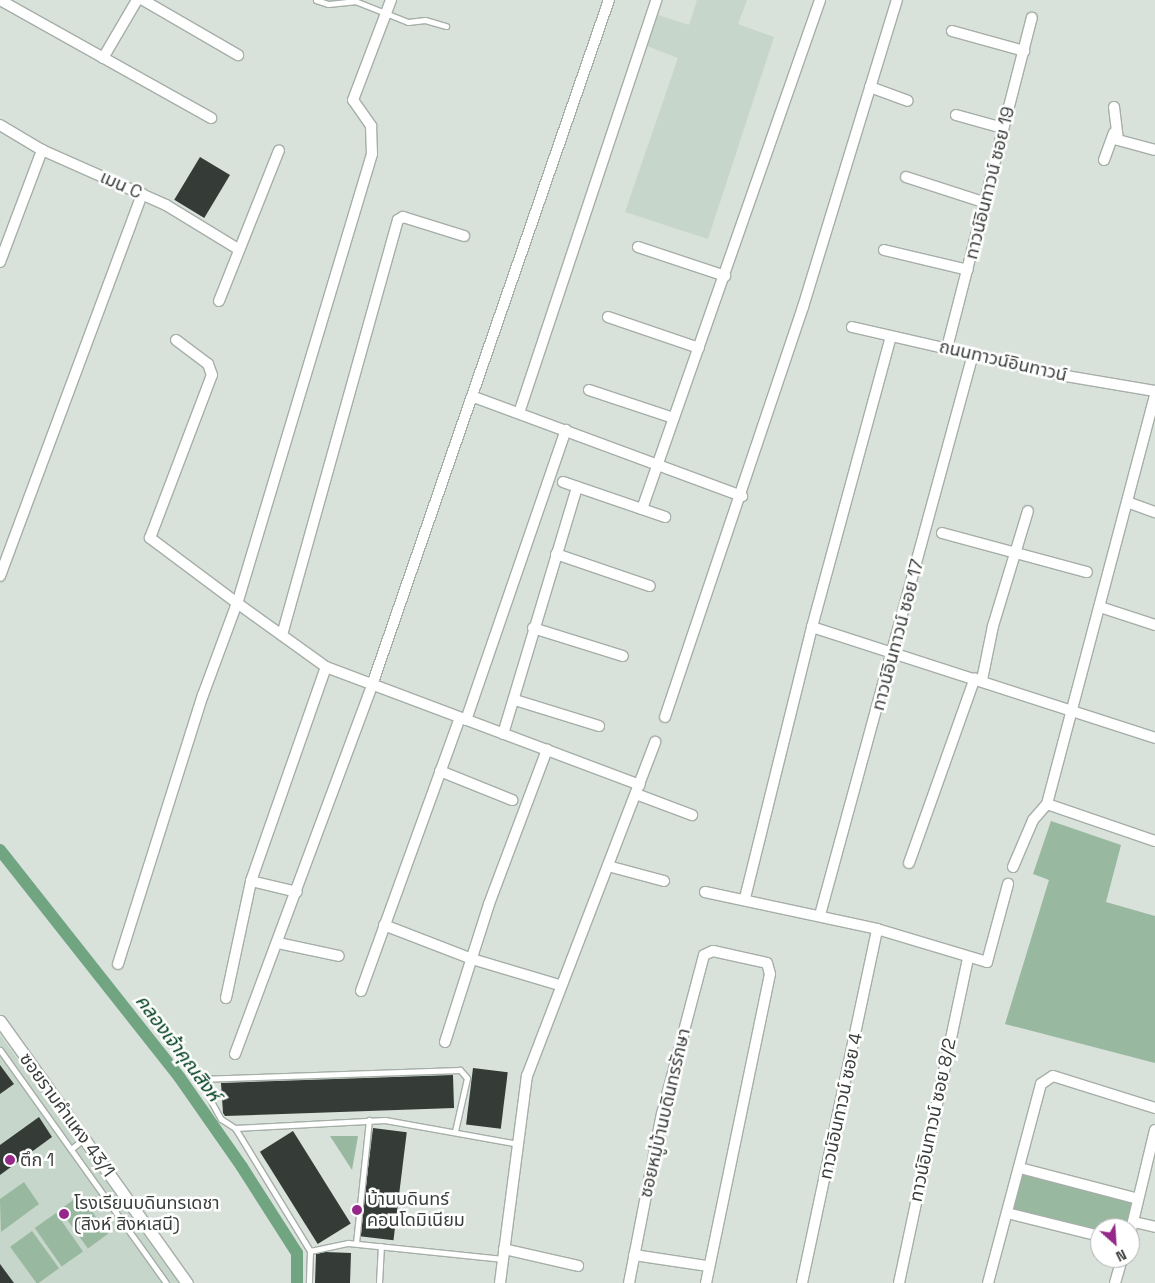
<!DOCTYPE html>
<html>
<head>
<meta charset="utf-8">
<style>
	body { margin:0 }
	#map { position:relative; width:1155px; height:1283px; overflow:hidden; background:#d8e1da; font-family:"Space Grotesk","Noto Sans Thai",sans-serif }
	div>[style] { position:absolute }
	.built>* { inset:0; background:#c7d6ca }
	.green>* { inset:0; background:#98b8a0; transform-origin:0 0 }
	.canal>* { height:12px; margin:-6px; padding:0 6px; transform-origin:6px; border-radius:6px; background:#71a480 }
	.building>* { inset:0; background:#353c37; transform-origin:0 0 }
	.roads { filter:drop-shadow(1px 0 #a6aea8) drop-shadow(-1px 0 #a6aea8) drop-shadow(0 1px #a6aea8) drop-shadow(0 -1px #a6aea8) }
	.service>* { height:5px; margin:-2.5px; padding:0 2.5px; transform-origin:2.5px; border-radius:2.5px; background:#fff }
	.minor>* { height:10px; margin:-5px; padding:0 5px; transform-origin:5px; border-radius:5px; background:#fff }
	.tertiary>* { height:11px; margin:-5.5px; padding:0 5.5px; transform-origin:5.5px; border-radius:5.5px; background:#fff }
	.dots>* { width:14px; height:14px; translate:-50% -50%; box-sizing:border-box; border:2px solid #fff; border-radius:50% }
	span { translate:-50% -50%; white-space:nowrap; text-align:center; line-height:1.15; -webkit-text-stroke:5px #fff; paint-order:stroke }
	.street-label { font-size:18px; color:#3a3e3b }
	.poi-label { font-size:18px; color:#3a3e3b }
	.left { translate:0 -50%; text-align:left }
	.water-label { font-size:19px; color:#00401e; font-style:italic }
	.north { position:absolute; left:1090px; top:1218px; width:50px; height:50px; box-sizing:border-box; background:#fff; border:1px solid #b0b2b1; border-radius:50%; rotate:154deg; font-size:14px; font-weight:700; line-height:20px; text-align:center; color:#3a3e3b }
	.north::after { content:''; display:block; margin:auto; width:18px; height:22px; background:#962889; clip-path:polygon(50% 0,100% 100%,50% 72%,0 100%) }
</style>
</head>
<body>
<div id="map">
	<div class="built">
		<div style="clip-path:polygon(697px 0,747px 0,738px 24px,774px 37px,708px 239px,625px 212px,678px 58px,647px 46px,658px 15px,689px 25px)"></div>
		<div style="clip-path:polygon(0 1035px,79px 1144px,179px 1283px,0 1283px)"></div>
	</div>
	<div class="green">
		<div style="clip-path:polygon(1051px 821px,1121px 845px,1106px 902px,1155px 916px,1155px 1063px,1005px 1024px,1049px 880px,1033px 874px)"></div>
		<div style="clip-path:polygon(330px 1136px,358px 1136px,352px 1170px)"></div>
		<div style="clip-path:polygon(1021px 1172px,1136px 1204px,1130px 1228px,1100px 1228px,1100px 1232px,1011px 1209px)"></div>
		<div style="clip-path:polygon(24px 1182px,39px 1204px,1px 1232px,0 1199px)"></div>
		<div style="left:80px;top:1195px;width:48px;height:25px;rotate:54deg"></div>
		<div style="left:56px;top:1213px;width:47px;height:26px;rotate:55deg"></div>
		<div style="left:32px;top:1231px;width:46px;height:27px;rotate:54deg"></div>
	</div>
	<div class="canal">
		<div style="left:0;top:850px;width:290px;rotate:51.7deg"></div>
		<div style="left:180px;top:1078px;width:108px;rotate:55.1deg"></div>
		<div style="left:242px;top:1167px;width:102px;rotate:57.4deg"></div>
		<div style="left:297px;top:1253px;width:30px;rotate:90deg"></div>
	</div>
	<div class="building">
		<div style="left:200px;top:157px;width:35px;height:50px;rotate:31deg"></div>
		<div style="clip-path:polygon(0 1065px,14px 1084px,0 1094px)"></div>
		<div style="left:473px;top:1068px;width:35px;height:57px;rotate:7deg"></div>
		<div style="clip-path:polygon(453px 1075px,454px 1108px,225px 1116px,223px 1113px,221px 1083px)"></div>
		<div style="clip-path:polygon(39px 1117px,52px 1137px,0 1175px,0 1145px)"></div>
		<div style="left:373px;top:1128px;width:34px;height:109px;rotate:7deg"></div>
		<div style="left:293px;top:1131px;width:109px;height:39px;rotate:58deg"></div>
		<div style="clip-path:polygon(325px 1252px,351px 1253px,350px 1283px,315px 1283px,316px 1254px)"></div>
		<div style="clip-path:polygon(0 1264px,14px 1283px,0 1283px)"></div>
	</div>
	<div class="roads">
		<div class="service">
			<div style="left:316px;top:0;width:13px;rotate:18deg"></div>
			<div style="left:328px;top:4px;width:27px;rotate:-6deg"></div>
			<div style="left:355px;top:1px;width:57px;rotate:21.6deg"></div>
			<div style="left:408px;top:22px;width:17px;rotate:-7deg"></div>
			<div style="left:425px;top:20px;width:22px;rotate:16deg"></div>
			<div style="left:0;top:1050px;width:286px;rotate:54.5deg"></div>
			<div style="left:235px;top:1128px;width:144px;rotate:58.6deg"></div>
			<div style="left:310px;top:1251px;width:32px;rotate:92deg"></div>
			<div style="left:455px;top:1131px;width:54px;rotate:-77.2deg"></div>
			<div style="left:467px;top:1078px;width:11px;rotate:-131deg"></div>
			<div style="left:460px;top:1070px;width:254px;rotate:178deg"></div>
			<div style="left:206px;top:1079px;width:7px;rotate:124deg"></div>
			<div style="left:202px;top:1085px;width:39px;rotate:61deg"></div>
			<div style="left:221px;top:1119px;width:17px;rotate:33deg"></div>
			<div style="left:235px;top:1128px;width:150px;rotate:-3.1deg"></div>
			<div style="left:385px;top:1120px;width:135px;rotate:10.2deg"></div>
			<div style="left:71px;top:1149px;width:16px;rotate:-38deg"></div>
			<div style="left:356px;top:1243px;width:124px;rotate:-84deg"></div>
			<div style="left:310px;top:1251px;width:39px;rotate:-12deg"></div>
			<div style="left:348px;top:1243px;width:156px;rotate:5.9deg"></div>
			<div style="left:379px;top:1283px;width:37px;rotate:-87deg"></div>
		</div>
		<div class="minor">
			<div style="left:0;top:0;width:242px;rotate:29.2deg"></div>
			<div style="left:143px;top:0;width:110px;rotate:30.1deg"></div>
			<div style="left:391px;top:0;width:107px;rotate:110.8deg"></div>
			<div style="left:353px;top:100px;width:32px;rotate:55deg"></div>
			<div style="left:371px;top:126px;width:28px;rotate:88deg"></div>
			<div style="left:372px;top:154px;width:469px;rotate:106.7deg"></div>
			<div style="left:237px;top:603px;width:110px;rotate:35.7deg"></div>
			<div style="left:326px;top:667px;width:335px;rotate:20.6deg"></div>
			<div style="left:952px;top:31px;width:75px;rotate:15.5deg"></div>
			<div style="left:103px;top:58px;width:67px;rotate:-59.6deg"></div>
			<div style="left:870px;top:87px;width:40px;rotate:20.2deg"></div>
			<div style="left:1114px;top:107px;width:33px;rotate:83deg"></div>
			<div style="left:1118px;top:140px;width:38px;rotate:15deg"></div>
			<div style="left:956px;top:115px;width:49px;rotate:15.5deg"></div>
			<div style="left:0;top:125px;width:49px;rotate:30.8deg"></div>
			<div style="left:42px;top:150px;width:136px;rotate:23.9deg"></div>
			<div style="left:166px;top:205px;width:84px;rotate:31.4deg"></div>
			<div style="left:1104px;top:160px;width:29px;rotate:-70deg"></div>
			<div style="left:906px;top:177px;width:81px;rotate:18deg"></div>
			<div style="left:638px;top:247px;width:92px;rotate:18.4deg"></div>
			<div style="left:884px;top:250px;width:86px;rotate:13.4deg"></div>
			<div style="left:0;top:262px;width:120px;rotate:-69.4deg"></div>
			<div style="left:219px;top:301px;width:162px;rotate:-68.3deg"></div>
			<div style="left:608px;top:317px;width:96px;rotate:18.8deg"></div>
			<div style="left:852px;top:327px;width:220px;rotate:12.9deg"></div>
			<div style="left:1066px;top:376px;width:90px;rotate:9.6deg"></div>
			<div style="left:947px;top:348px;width:341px;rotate:-75.6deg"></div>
			<div style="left:589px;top:390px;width:89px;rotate:18.4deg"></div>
			<div style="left:474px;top:397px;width:286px;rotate:20.3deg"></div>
			<div style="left:519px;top:413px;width:435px;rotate:-71.6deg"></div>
			<div style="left:563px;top:482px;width:108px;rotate:18.9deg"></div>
			<div style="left:1127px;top:502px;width:30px;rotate:20deg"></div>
			<div style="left:642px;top:509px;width:539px;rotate:-70.72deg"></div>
			<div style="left:942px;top:533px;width:150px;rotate:15.1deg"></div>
			<div style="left:556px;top:554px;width:99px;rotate:18.8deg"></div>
			<div style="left:0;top:576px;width:408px;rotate:-69.6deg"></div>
			<div style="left:1100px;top:607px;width:58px;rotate:18.1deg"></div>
			<div style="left:812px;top:627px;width:361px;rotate:17.9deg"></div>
			<div style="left:533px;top:628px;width:94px;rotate:17.3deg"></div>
			<div style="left:282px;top:635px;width:431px;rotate:-74.4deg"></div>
			<div style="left:398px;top:220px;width:6px;rotate:-31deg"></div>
			<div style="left:403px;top:217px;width:64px;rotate:17.3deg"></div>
			<div style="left:982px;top:680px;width:55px;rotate:-78.5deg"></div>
			<div style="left:993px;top:626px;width:120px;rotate:-73.1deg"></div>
			<div style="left:515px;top:700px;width:88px;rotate:17.2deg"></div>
			<div style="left:665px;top:717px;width:433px;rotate:-71.4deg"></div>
			<div style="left:803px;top:307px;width:321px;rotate:-73deg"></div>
			<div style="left:466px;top:720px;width:307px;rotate:-71deg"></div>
			<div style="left:503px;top:734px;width:258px;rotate:-73.3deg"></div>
			<div style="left:440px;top:771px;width:78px;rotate:21.9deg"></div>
			<div style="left:636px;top:794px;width:60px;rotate:20.6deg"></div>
			<div style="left:1047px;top:804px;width:114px;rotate:18.9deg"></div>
			<div style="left:909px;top:863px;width:196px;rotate:-70.4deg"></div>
			<div style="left:608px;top:866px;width:58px;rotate:15deg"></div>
			<div style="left:1013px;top:867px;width:51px;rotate:-66.9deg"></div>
			<div style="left:1033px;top:820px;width:21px;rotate:-49deg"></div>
			<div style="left:1047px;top:804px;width:422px;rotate:-75.2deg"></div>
			<div style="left:251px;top:881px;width:47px;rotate:13.4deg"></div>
			<div style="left:705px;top:892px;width:176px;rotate:12.1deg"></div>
			<div style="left:877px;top:929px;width:115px;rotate:16.7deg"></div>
			<div style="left:987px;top:962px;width:81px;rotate:-74.9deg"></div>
			<div style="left:745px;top:898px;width:279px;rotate:-76.1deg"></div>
			<div style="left:812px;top:627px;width:301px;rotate:-74.8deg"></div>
			<div style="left:820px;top:915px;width:581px;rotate:-74.74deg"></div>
			<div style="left:384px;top:925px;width:94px;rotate:21.1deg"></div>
			<div style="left:472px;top:959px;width:91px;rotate:16.6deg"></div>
			<div style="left:278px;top:943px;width:62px;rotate:12deg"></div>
			<div style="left:118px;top:964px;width:282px;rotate:-72.5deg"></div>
			<div style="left:203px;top:695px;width:98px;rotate:-69.7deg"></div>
			<div style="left:237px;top:603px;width:109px;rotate:-143.2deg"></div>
			<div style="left:150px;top:538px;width:174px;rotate:-69.2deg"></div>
			<div style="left:212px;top:375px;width:12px;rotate:-110deg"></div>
			<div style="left:208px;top:364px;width:40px;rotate:-143deg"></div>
			<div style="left:361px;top:991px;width:290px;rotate:-70.1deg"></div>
			<div style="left:226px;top:998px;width:120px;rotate:-77.9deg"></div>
			<div style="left:251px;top:881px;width:227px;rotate:-70.7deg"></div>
			<div style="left:445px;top:1042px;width:145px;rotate:-72.3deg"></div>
			<div style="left:489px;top:904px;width:165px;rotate:-69.4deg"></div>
			<div style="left:235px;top:1054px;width:394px;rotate:-69.6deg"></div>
			<div style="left:372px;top:685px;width:725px;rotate:-70.92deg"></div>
			<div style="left:1020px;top:1168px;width:122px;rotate:14.7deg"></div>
			<div style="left:1007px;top:1213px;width:96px;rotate:13.9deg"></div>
			<div style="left:1134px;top:1222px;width:22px;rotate:13deg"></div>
			<div style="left:1130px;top:1234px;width:107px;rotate:-76.5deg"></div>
			<div style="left:504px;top:1249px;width:76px;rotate:12.9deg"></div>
			<div style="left:634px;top:1255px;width:75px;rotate:8.5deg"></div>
			<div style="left:500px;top:1283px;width:209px;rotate:-82.6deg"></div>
			<div style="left:527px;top:1076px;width:358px;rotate:-69deg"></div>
			<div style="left:629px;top:1283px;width:172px;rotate:-79deg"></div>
			<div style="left:662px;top:1114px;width:164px;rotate:-75.2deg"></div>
			<div style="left:704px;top:955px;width:10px;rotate:-24deg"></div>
			<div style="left:713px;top:951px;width:55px;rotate:12.5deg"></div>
			<div style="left:767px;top:963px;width:11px;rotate:75deg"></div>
			<div style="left:770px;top:974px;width:316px;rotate:101.7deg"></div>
			<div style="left:802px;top:1283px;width:362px;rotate:-78deg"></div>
			<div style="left:899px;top:1283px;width:333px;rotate:-78deg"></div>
			<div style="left:988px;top:1283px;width:206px;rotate:-75.1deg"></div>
			<div style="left:1041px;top:1084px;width:14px;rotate:-34deg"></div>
			<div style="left:1053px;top:1076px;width:107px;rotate:17.4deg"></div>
			<div style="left:1115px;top:1283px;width:26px;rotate:-74deg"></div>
		</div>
		<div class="tertiary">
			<div style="left:0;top:1021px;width:322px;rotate:54.5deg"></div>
		</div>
	</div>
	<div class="dots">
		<div style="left:10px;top:1160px;background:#962889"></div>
		<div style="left:357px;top:1210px;background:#962889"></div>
		<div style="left:64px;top:1214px;background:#962889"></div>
	</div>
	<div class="street-label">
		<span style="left:990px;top:183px;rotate:-76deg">ทาวน์อินทาวน์ ซอย 19</span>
		<span style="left:121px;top:185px;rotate:24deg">เมน C</span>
		<span style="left:1003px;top:361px;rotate:13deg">ถนนทาวน์อินทาวน์</span>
		<span style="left:898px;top:635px;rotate:-75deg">ทาวน์อินทาวน์ ซอย 17</span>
		<span style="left:841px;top:1106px;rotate:-78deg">ทาวน์อินทาวน์ ซอย 4</span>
		<span style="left:665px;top:1113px;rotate:-77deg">ซอยหมู่บ้านบดินทรรักษา</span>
		<span style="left:67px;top:1115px;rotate:54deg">ซอยรามคำแหง 43/1</span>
		<span style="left:933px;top:1120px;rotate:-78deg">ทาวน์อินทาวน์ ซอย 8/2</span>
	</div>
	<div class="poi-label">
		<span class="left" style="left:20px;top:1160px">ตึก 1</span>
		<span class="left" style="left:367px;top:1210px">บ้านบดินทร์<br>คอนโดมิเนียม</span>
		<span class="left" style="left:74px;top:1214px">โรงเรียนบดินทรเดชา<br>(สิงห์ สิงหเสนี)</span>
	</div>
	<div class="water-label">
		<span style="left:178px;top:1048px;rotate:53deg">คลองเจ้าคุณสิงห์</span>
	</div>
	<div class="north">N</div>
</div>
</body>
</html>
